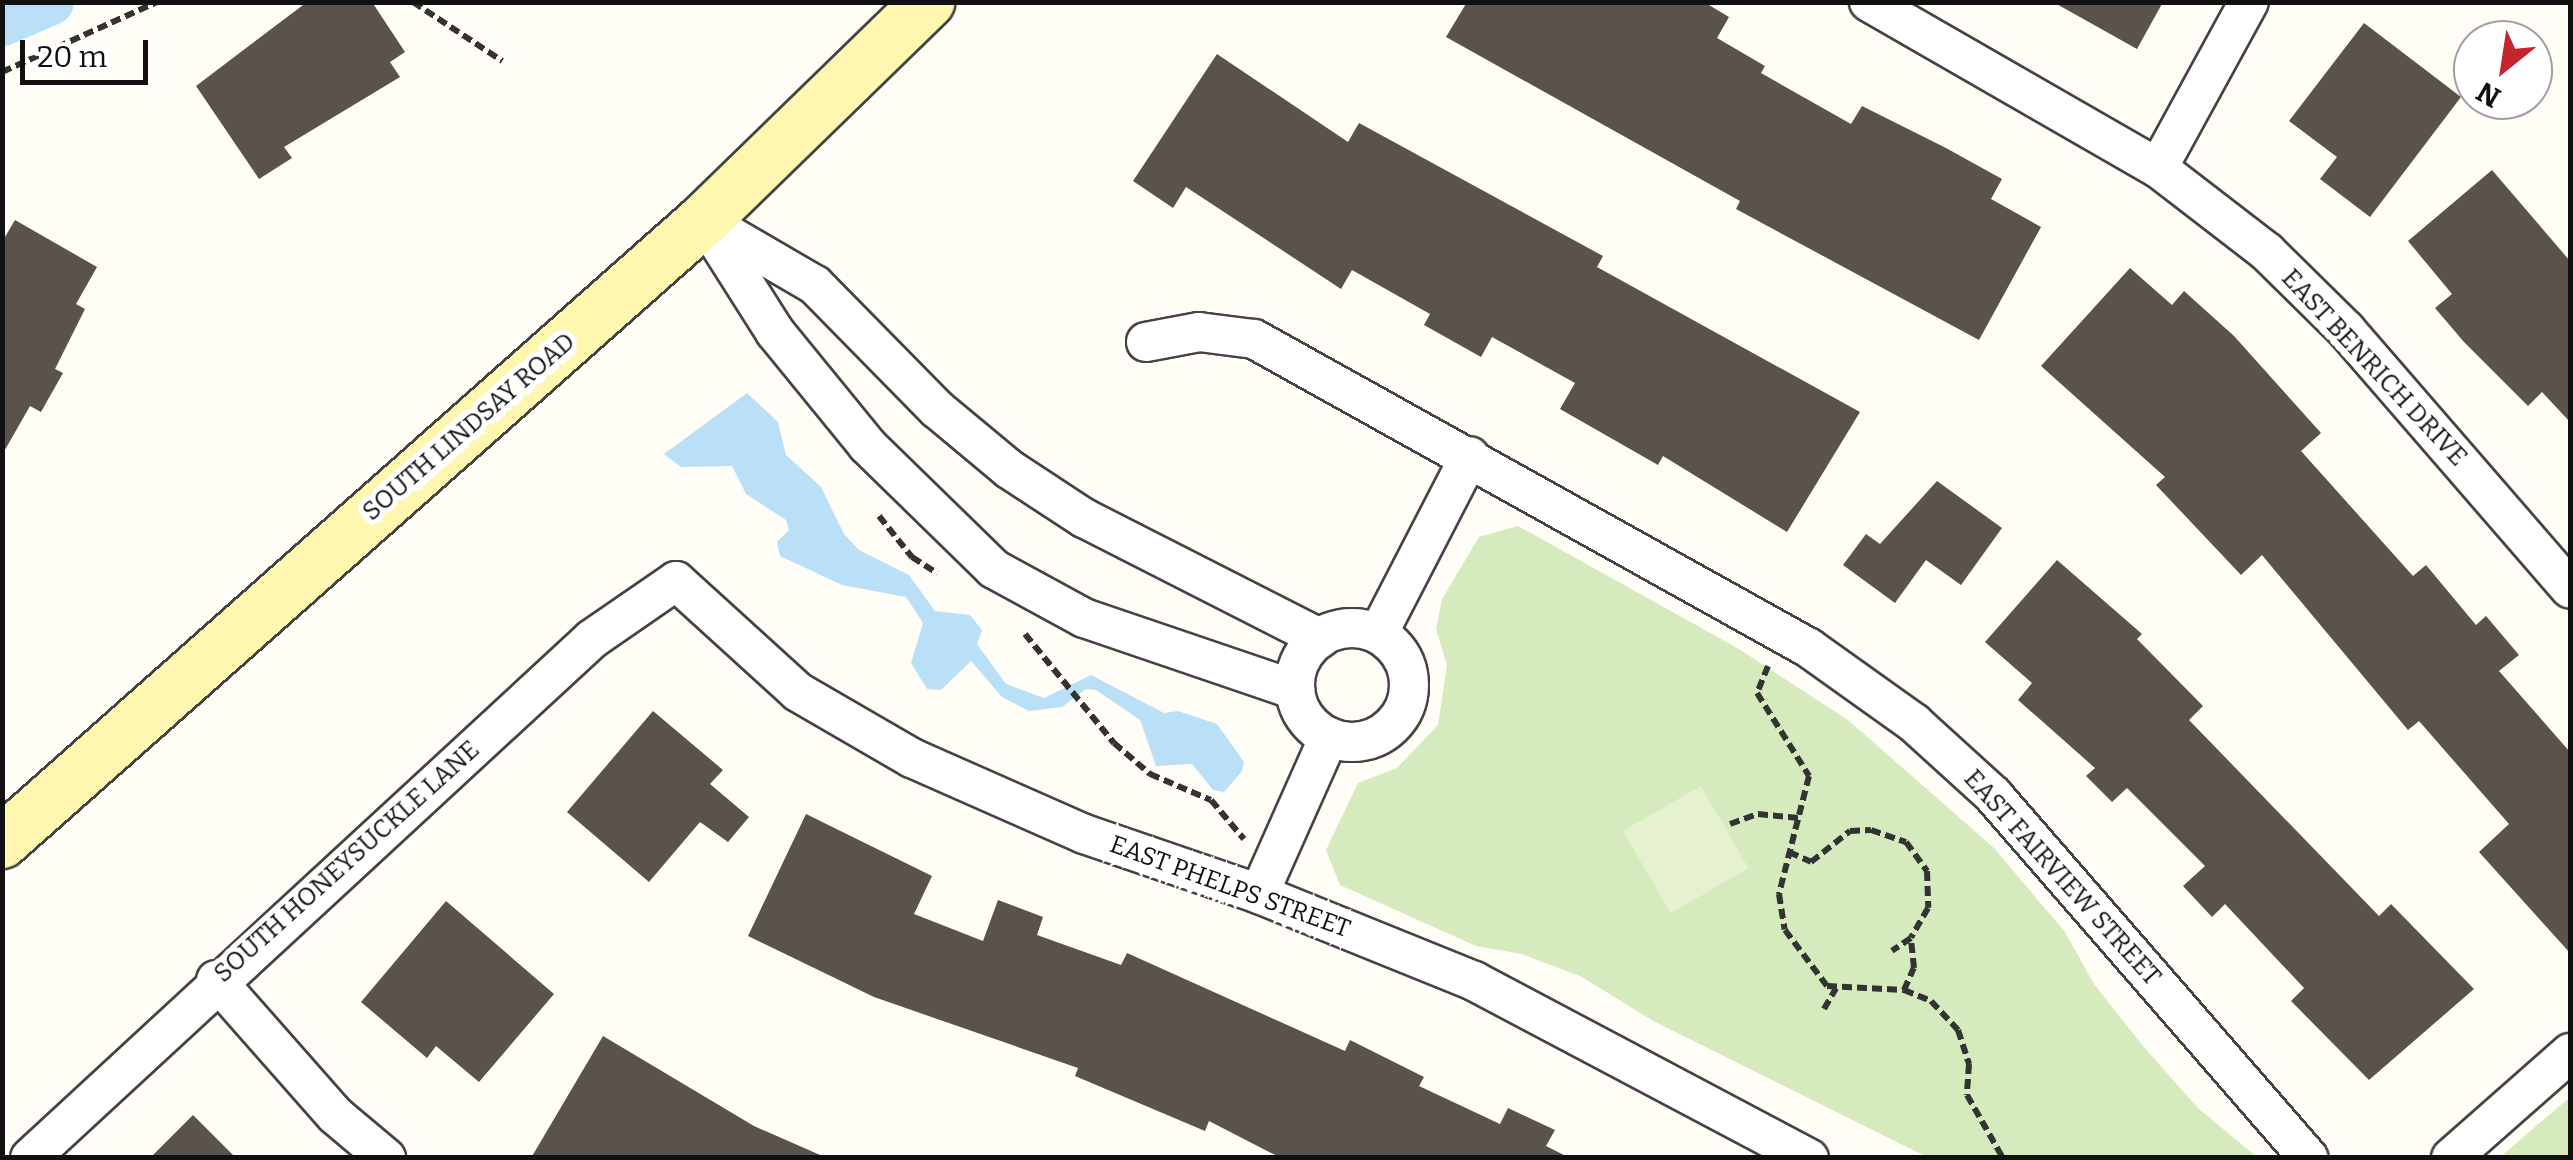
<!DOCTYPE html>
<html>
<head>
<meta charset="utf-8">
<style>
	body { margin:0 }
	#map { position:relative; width:2573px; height:1160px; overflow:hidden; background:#fffdf5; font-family:Bitter,serif }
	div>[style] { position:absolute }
	.green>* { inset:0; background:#d5ebbd }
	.pitch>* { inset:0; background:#e6f2cf; transform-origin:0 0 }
	.water>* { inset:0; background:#b9e0f7 }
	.canal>* { height:45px; margin:-22.5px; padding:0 22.5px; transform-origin:22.5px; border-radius:22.5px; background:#b9e0f7 }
	.building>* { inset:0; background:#5a524d }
	.path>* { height:6px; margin-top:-3px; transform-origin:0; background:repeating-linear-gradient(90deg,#333 0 10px,transparent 0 15px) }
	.roads { filter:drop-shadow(2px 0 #444) drop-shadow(-2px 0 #444) drop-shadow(0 2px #444) drop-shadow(0 -2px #444) }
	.minor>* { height:38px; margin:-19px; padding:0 19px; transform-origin:19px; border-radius:19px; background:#fff }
	.minor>.ring { margin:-19px; padding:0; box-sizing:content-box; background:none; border:38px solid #fff; border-radius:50% }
	.secondary>* { height:52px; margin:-26px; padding:0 26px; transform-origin:26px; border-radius:26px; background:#fff6b0 }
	span { translate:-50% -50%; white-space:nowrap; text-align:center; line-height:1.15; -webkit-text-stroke:10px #fff; paint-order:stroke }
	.street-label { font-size:25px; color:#111 }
	.frame { position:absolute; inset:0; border:5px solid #111; pointer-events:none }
	.north { position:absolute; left:2453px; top:20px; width:100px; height:100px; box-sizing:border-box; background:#fff; border:2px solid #a0a0a0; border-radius:50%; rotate:210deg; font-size:28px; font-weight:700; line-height:40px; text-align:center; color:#111 }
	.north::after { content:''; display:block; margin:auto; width:35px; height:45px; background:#c4262e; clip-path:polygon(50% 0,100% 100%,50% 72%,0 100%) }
	.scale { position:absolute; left:20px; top:40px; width:128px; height:45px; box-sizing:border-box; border:5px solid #111; border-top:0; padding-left:12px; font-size:30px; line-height:35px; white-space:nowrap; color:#111; -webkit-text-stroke:8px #fff; paint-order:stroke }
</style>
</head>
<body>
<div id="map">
	<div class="green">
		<div style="clip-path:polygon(1518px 526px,1739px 649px,1848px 720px,1994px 848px,2065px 932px,2094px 984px,2143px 1046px,2198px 1108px,2257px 1157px,1927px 1157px,1653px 1021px,1582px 977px,1522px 954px,1476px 946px,1340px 885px,1326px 850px,1358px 783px,1397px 768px,1438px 725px,1447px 665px,1436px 629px,1442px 599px,1479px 537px)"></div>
		<div style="clip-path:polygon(2570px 1097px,2570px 1157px,2500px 1157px)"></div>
	</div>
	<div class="pitch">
		<div style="left:1701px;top:786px;width:95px;height:90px;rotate:60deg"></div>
	</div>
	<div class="water">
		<div style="clip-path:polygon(747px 393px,778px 422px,786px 455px,821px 487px,844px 534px,859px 550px,909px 575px,935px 611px,970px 615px,982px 630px,977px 644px,1006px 684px,1044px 698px,1091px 675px,1164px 713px,1178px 711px,1217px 724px,1244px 762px,1242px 771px,1224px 792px,1213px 790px,1192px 764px,1156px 766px,1140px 720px,1096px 690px,1086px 689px,1062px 707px,1029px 711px,1002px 697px,971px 661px,941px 690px,927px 689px,911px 663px,923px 623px,906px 597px,842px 585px,780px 556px,777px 542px,789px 530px,786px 520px,746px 494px,732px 466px,681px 467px,664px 454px)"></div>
	</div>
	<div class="canal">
		<div style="left:2px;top:23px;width:53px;rotate:-23.2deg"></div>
	</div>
	<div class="building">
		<div style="clip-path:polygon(307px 2px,372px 2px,405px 52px,390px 62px,400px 77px,284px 147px,292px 158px,259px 179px,196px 86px)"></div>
		<div style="clip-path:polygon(1467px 2px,1704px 2px,1729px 17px,1717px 38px,1765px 66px,1761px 73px,1851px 124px,1862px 106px,1946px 148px,2002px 179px,1991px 199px,2041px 227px,1979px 340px,1736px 209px,1740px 201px,1446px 37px)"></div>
		<div style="clip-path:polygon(2053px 2px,2163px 2px,2137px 49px)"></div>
		<div style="clip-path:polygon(2364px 23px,2461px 97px,2370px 217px,2320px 179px,2337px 157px,2289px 121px)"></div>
		<div style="clip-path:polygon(1217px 54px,1348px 142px,1359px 123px,1603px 256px,1597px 267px,1860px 412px,1787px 532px,1663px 456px,1658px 465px,1560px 409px,1575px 383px,1492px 337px,1481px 357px,1424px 325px,1430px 314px,1352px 270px,1341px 289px,1186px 187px,1173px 208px,1133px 181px)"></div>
		<div style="clip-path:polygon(2492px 170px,2570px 261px,2570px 422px,2542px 392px,2528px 406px,2464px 342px,2435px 308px,2452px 294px,2408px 241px)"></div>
		<div style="clip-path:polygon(15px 220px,97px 267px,76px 304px,85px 309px,55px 369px,63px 373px,41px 412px,30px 406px,2px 455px,2px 242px)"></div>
		<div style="clip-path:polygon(2130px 268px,2172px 305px,2184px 291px,2234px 336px,2321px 433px,2301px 451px,2413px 576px,2426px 565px,2476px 625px,2486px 616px,2519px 655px,2499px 671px,2570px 752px,2570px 953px,2479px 852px,2509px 824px,2419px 721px,2408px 730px,2262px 555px,2241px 575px,2156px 485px,2165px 477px,2041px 366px)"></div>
		<div style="clip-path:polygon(1937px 481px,2002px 528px,1961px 585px,1926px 560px,1895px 603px,1843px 565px,1866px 534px,1880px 544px)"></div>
		<div style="clip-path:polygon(2057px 560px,2142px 634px,2137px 639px,2203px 706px,2189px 720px,2379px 916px,2391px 904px,2474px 989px,2369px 1080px,2291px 1001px,2304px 988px,2225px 904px,2212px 917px,2183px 886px,2205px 866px,2127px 788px,2112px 802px,2086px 776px,2095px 768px,2018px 700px,2032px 683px,1985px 642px)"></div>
		<div style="clip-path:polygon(653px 711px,723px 770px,710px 784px,749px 817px,728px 842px,700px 822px,649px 882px,567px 812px)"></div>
		<div style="clip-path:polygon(806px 814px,932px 876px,914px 914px,983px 941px,998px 900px,1043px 917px,1037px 935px,1121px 965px,1127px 953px,1345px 1051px,1350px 1040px,1424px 1077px,1419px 1086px,1500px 1124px,1508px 1108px,1555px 1130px,1546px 1146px,1570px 1158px,1281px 1158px,1209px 1121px,1205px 1131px,1075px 1076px,1078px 1068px,874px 997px,748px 936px)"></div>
		<div style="clip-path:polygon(446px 901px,554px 994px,479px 1082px,436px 1046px,427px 1058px,361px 1002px)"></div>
		<div style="clip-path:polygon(603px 1036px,754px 1126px,827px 1158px,531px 1158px)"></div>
		<div style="clip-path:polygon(193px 1115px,236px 1158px,150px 1158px)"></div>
	</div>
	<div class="path">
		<div style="left:413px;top:2px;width:107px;rotate:33.5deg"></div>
		<div style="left:2px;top:72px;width:170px;rotate:-24.3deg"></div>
		<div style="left:879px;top:516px;width:53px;rotate:51.2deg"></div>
		<div style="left:912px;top:557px;width:30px;rotate:33deg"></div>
		<div style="left:1025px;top:634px;width:141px;rotate:50.8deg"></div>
		<div style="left:1114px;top:743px;width:48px;rotate:40.7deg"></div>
		<div style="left:1150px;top:774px;width:66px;rotate:23.1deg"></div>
		<div style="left:1211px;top:800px;width:51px;rotate:49.8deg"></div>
		<div style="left:1768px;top:666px;width:29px;rotate:112deg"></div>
		<div style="left:1757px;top:693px;width:98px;rotate:57.9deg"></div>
		<div style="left:1809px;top:776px;width:122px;rotate:104.3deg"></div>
		<div style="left:1779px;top:894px;width:36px;rotate:81deg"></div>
		<div style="left:1785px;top:930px;width:70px;rotate:53.1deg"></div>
		<div style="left:1827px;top:986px;width:77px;rotate:3deg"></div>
		<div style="left:1904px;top:990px;width:29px;rotate:22deg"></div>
		<div style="left:1931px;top:1001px;width:40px;rotate:47deg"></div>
		<div style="left:1958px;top:1030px;width:36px;rotate:72deg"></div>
		<div style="left:1969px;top:1064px;width:31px;rotate:94deg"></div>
		<div style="left:1967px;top:1095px;width:73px;rotate:60.3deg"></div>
		<div style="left:1730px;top:824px;width:30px;rotate:-20deg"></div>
		<div style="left:1758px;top:814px;width:41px;rotate:5.6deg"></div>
		<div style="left:1789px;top:852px;width:24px;rotate:24deg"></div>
		<div style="left:1811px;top:862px;width:50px;rotate:-38.5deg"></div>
		<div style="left:1850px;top:831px;width:21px;rotate:-3deg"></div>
		<div style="left:1871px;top:830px;width:37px;rotate:19deg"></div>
		<div style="left:1906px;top:842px;width:36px;rotate:54deg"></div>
		<div style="left:1927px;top:871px;width:37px;rotate:88deg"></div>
		<div style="left:1928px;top:908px;width:34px;rotate:120deg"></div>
		<div style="left:1911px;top:938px;width:23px;rotate:146deg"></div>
		<div style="left:1904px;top:990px;width:24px;rotate:-66deg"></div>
		<div style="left:1914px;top:968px;width:30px;rotate:-96deg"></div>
		<div style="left:1824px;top:1009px;width:24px;rotate:-60deg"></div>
	</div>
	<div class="roads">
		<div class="minor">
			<div style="left:1869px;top:2px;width:333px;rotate:29.9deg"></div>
			<div style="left:2158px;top:168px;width:138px;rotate:37.6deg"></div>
			<div style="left:2267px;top:252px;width:111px;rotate:44.6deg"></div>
			<div style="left:2346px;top:330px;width:342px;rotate:49.1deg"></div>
			<div style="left:2158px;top:168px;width:189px;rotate:-61.3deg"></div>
			<div style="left:704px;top:220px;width:133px;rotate:57.6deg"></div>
			<div style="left:775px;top:332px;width:146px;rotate:50.8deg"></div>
			<div style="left:867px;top:445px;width:177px;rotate:44.3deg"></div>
			<div style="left:994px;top:569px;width:102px;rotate:28.6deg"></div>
			<div style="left:1084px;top:618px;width:223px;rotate:18.8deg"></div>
			<div style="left:710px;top:224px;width:121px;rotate:30.2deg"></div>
			<div style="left:815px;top:285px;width:174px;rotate:45.5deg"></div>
			<div style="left:937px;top:409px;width:94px;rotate:39.8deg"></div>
			<div style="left:1009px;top:469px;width:90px;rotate:33.2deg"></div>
			<div style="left:1084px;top:518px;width:265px;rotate:27deg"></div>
			<div style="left:1146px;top:342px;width:54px;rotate:-10.7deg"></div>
			<div style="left:1199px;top:332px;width:55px;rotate:7.3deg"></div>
			<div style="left:1254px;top:339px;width:635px;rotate:29.11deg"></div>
			<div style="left:1809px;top:648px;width:129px;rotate:35.5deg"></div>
			<div style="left:1914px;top:723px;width:107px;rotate:42.3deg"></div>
			<div style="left:1993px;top:795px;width:481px;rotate:49deg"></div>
			<div class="ring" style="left:1295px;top:628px;width:76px;height:76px"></div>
			<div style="left:1378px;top:634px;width:200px;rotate:-62.7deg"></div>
			<div style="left:1259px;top:894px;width:172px;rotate:-66deg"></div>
			<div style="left:216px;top:980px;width:180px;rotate:48.6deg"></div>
			<div style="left:335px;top:1115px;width:67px;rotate:40.1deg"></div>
			<div style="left:30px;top:1158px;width:765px;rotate:-42.72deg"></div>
			<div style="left:592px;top:639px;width:102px;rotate:-34.6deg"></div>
			<div style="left:676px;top:581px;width:165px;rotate:42.3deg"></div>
			<div style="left:798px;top:692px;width:132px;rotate:30.1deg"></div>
			<div style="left:912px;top:758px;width:188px;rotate:23.8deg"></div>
			<div style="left:1084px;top:834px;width:185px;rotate:18.9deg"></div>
			<div style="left:1259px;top:894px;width:232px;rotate:22deg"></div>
			<div style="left:1474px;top:981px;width:379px;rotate:27.9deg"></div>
			<div style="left:2451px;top:1158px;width:159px;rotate:-41.4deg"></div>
		</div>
		<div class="secondary">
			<div style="left:2px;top:842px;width:938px;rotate:-41.54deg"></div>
			<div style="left:704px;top:220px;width:313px;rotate:-44.2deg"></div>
		</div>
	</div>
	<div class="street-label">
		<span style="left:2374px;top:368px;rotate:47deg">EAST BENRICH DRIVE</span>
		<span style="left:469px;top:427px;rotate:-41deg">SOUTH LINDSAY ROAD</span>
		<span style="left:347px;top:862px;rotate:-42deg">SOUTH HONEYSUCKLE LANE</span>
		<span style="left:2062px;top:878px;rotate:48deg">EAST FAIRVIEW STREET</span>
		<span style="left:1230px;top:887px;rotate:20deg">EAST PHELPS STREET</span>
	</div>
	<div class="frame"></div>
	<div class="north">N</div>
	<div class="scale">20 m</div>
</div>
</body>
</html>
